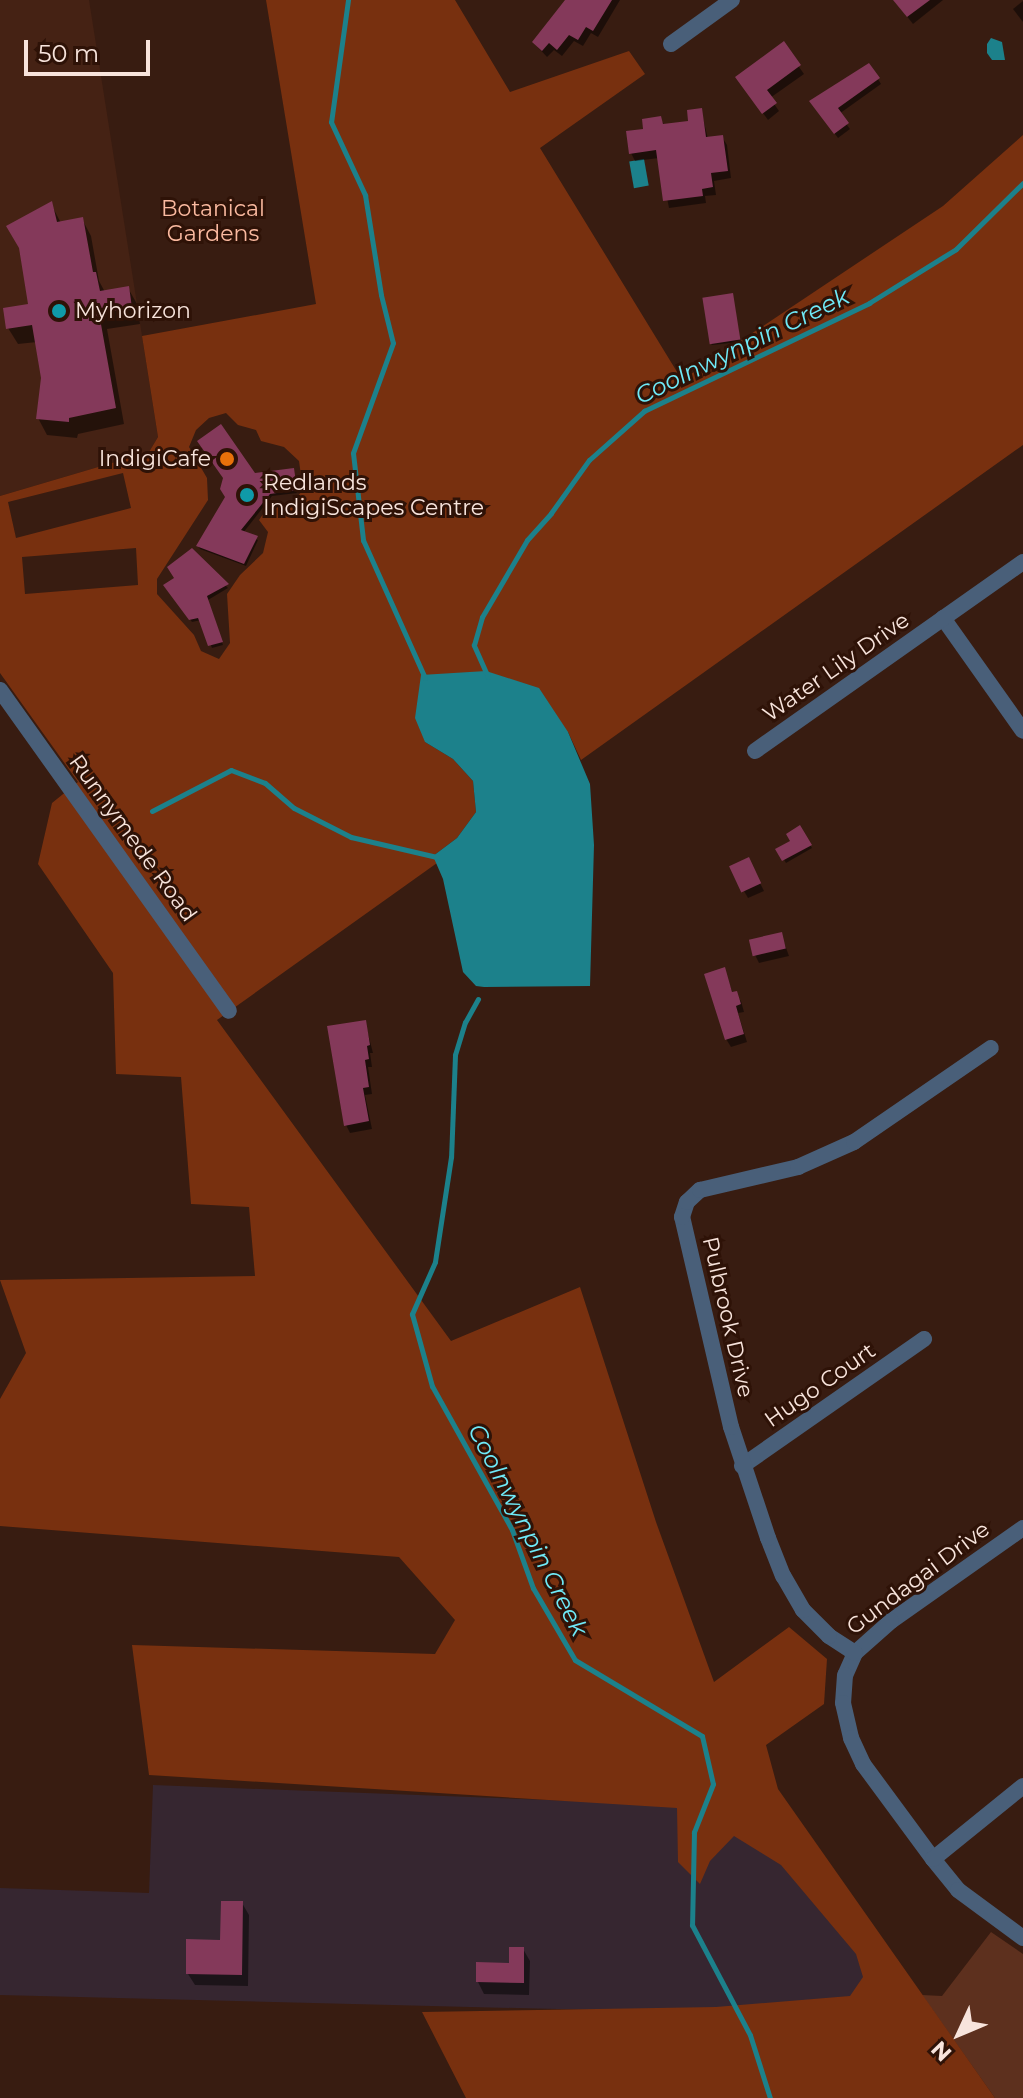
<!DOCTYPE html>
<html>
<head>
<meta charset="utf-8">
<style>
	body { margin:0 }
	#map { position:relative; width:1023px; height:2098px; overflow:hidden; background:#381c11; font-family:Montserrat,sans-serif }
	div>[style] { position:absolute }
	.built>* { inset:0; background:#452214 }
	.industrial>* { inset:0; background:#362630 }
	.green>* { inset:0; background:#5d301e }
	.forest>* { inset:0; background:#78300f }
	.water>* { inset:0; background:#1c818b; transform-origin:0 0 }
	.shadow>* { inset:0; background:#0007 }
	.stream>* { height:5px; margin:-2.5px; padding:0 2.5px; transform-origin:2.5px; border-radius:2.5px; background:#1c818b }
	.building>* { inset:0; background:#84395a; transform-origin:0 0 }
	.minor>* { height:16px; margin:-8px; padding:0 8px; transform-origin:8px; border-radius:8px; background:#495f79 }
	.dots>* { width:22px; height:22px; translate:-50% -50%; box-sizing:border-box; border:4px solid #2e1207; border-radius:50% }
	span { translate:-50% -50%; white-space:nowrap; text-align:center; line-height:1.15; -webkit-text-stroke:6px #2e1207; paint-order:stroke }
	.park-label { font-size:22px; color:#fbbaa0 }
	.poi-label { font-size:22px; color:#f8e4dc }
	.left { translate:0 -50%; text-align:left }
	.right { translate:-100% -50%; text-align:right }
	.street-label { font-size:22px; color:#f8e4dc }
	.water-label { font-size:24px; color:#6feaf8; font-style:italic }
	.north { position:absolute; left:919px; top:1994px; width:80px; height:80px; -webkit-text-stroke:6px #2e1207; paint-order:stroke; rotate:226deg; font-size:22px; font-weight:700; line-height:32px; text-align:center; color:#f8e4dc }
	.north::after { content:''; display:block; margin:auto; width:28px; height:36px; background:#f8e4dc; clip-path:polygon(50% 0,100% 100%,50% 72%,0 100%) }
	.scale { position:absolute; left:24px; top:40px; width:126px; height:36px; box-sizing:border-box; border:4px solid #f8e4dc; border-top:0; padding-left:10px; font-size:24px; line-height:28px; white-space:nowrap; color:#f8e4dc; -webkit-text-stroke:6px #2e1207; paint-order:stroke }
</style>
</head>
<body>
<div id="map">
	<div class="built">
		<div style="clip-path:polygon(0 0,89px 0,158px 437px,149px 452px,0 496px)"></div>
	</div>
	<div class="industrial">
		<div style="clip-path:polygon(153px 1785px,762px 1808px,909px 2018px,0 1995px,0 1888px,149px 1893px)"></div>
	</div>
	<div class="green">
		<div style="clip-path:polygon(991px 1932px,1023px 1954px,1023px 2098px,995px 2098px,922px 1995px,942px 1996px)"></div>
	</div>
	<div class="forest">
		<div style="clip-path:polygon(evenodd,266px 0,455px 0,510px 92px,629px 51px,645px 74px,540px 148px,682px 380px,943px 206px,1023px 135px,1023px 445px,581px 760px,568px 732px,425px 742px,453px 759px,473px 781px,476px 812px,457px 838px,433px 856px,437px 863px,217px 1020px,451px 1341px,580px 1287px,656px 1522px,714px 1682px,789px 1627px,827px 1659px,824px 1704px,766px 1745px,778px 1789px,995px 2098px,466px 2098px,422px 2012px,716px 2007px,850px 1996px,863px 1977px,856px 1954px,781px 1865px,734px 1836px,710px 1861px,700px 1884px,678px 1862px,677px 1808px,149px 1775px,132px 1645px,435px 1654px,455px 1620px,399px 1557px,0 1526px,0 1399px,26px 1353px,0 1280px,255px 1276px,249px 1207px,191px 1204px,181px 1077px,116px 1074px,113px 973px,38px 864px,52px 803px,78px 782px,0 673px,0 496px,149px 452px,158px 437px,142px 336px,316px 304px,266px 0,226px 413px,238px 425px,256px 430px,261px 441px,284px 447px,299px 461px,303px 490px,289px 506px,270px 504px,259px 520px,268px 532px,263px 553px,240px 575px,227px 594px,230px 643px,219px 659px,201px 651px,194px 635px,157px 594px,157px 579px,208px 500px,207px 478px,189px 447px,196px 430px,209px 418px,226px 413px,266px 0,123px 473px,131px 508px,16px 538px,8px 502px,123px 473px,266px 0,136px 548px,138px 585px,25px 594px,22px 557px,136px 548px)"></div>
	</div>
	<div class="water">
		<div style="clip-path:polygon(991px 38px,1002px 42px,1005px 60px,992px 60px,987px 53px,987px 44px)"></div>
		<div style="left:644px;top:159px;width:27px;height:15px;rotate:80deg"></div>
		<div style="clip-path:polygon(486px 671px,539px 688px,568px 732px,590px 784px,594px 845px,590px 986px,484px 987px,476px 986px,463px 972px,443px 879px,433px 856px,457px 838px,476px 812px,473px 781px,453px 759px,425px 742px,415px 718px,421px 675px)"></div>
	</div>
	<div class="shadow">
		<div style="clip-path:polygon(567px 0,620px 0,598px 37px,591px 33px,583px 46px,574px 41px,562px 56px,554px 50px,547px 57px,534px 43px)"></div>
		<div style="clip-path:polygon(894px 0,943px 0,913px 24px)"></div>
		<div style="clip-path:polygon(1023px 1px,1023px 22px,1013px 9px)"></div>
		<div style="clip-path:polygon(783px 44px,804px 74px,770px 98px,779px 111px,768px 120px,742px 84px)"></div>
		<div style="clip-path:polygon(878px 79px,881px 84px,839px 114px,850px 129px,838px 138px,815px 107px)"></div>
		<div style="clip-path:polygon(701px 110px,708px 139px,722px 137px,727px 145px,731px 178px,714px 181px,716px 195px,705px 196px,706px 203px,669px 208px,659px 158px,635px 161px,631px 153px,645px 131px,660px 119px,665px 126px,690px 123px)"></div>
		<div style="clip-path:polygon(51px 204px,61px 223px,82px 219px,91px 236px,99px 281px,105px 292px,128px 288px,137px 304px,140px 324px,107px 329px,124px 424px,78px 434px,77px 438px,47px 435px,38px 418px,43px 378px,37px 342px,18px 344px,8px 328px,31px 305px)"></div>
		<div style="clip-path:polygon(732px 296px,740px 342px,712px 345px,710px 342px)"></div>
		<div style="clip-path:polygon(293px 470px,297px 493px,272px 496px,243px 533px,258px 540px,246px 566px,200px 549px,198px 546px,254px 475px)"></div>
		<div style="clip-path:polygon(192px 551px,228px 588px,208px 600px,223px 645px,212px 648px,201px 620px,192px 622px,166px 586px,176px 578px)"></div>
		<div style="clip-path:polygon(800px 828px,812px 848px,786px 863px,778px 850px,792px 841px)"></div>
		<div style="clip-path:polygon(752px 867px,764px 891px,748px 898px,744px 891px)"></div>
		<div style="clip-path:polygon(781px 934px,789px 956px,759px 963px,755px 955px)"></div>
		<div style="clip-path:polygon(724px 970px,733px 994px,741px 1001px,744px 1012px,738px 1013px,747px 1042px,731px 1047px,726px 1039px)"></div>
		<div style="clip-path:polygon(365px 1022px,373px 1053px,370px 1053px,372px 1067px,368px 1067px,372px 1094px,365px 1095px,372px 1129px,350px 1133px,346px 1125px)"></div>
		<div style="clip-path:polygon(242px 1903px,249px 1915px,248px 1986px,195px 1985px,188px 1974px,222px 1942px)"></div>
		<div style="clip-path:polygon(523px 1949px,530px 1961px,529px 1995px,484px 1994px,478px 1982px,511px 1965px)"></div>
	</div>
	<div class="stream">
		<div style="left:348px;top:0;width:123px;rotate:97.9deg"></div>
		<div style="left:331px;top:122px;width:81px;rotate:65deg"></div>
		<div style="left:365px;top:195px;width:101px;rotate:80.9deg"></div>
		<div style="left:381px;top:295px;width:49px;rotate:76deg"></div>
		<div style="left:393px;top:343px;width:117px;rotate:110deg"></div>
		<div style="left:353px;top:453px;width:88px;rotate:83.4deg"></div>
		<div style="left:363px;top:540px;width:151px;rotate:65.8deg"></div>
		<div style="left:488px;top:677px;width:35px;rotate:-114deg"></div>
		<div style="left:474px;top:645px;width:29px;rotate:-74deg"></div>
		<div style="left:482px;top:617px;width:89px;rotate:-59.7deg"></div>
		<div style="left:527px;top:540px;width:36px;rotate:-48deg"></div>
		<div style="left:551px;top:513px;width:65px;rotate:-54.4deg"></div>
		<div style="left:589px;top:460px;width:74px;rotate:-41.7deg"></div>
		<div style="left:644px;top:411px;width:250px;rotate:-25.6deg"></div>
		<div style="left:869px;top:303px;width:102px;rotate:-31.8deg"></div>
		<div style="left:956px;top:249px;width:94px;rotate:-44.6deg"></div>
		<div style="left:152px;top:811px;width:89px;rotate:-27.4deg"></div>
		<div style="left:231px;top:770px;width:36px;rotate:21deg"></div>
		<div style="left:265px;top:783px;width:38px;rotate:41deg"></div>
		<div style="left:294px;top:808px;width:64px;rotate:27deg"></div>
		<div style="left:351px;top:837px;width:88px;rotate:13.1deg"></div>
		<div style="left:478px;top:999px;width:26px;rotate:119deg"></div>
		<div style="left:465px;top:1022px;width:34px;rotate:107deg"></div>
		<div style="left:455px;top:1055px;width:102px;rotate:92.2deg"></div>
		<div style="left:451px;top:1157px;width:106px;rotate:98.7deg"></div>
		<div style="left:435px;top:1262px;width:57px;rotate:113.9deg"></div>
		<div style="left:412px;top:1314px;width:75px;rotate:74.5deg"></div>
		<div style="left:432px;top:1386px;width:165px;rotate:60.9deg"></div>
		<div style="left:512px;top:1530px;width:62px;rotate:70.1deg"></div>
		<div style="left:533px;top:1588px;width:83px;rotate:59.7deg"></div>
		<div style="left:575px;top:1660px;width:148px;rotate:30.9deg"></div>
		<div style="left:702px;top:1736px;width:49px;rotate:77.1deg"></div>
		<div style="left:713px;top:1784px;width:52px;rotate:111.6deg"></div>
		<div style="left:694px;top:1832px;width:93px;rotate:91.2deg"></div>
		<div style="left:692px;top:1925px;width:124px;rotate:62.2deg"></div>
		<div style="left:750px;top:2035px;width:66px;rotate:72.4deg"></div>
	</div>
	<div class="building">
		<div style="clip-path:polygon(565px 0,612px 0,593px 31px,586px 27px,578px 40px,569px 35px,557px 50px,549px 43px,542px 51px,532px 42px)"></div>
		<div style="clip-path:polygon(893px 0,930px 0,907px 17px)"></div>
		<div style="clip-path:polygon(784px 41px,801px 65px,767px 90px,777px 103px,762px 114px,735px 77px)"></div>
		<div style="clip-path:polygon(869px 63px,880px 78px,838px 108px,849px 123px,834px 134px,809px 101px)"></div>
		<div style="clip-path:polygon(702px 108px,706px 137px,723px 135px,728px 171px,711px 173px,713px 187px,702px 189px,703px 196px,663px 201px,656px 150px,629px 154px,626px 131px,643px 129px,642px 119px,661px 116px,663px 124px,688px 121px,687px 110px)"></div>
		<div style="clip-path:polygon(52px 201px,57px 222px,83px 217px,93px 272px,96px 272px,100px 291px,129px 286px,132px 308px,99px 313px,116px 408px,69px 418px,69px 422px,36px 419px,41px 378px,32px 325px,6px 329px,3px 308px,28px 304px,19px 248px,6px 226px)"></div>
		<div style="left:733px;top:293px;width:47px;height:31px;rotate:81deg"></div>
		<div style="clip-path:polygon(221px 424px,255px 473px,294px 468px,297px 490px,270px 494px,241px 530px,258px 536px,244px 564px,196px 546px,225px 497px,220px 489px,223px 478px,197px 441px)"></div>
		<div style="clip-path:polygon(192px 548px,229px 584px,207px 596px,223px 642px,208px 646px,198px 618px,189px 620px,163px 585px,174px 578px,167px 567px)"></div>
		<div style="clip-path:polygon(800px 825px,812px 845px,782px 861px,775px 849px,790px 841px,786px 834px)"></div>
		<div style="left:749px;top:857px;width:29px;height:22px;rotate:65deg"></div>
		<div style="left:782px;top:932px;width:17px;height:34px;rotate:77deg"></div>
		<div style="clip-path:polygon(725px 967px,732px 992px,737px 991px,741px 1004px,736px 1006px,744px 1034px,725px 1040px,704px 974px)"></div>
		<div style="clip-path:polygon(366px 1020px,370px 1045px,367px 1046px,369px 1059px,365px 1060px,369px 1087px,363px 1088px,369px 1121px,344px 1126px,327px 1026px)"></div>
		<div style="clip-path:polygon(221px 1901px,243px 1901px,242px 1975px,186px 1974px,186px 1939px,220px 1940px)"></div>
		<div style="clip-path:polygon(509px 1947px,524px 1947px,524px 1983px,476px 1982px,476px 1962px,509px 1963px)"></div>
	</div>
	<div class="minor">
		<div style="left:671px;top:44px;width:75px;rotate:-35.8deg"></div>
		<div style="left:943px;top:618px;width:138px;rotate:54.7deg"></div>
		<div style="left:0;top:690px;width:394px;rotate:54.5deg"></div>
		<div style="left:755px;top:751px;width:328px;rotate:-35.2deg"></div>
		<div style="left:742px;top:1466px;width:222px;rotate:-34.9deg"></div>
		<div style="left:1023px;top:1528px;width:161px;rotate:144.8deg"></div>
		<div style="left:891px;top:1621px;width:48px;rotate:138.4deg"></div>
		<div style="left:855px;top:1653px;width:24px;rotate:114deg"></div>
		<div style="left:845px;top:1675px;width:28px;rotate:94deg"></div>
		<div style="left:843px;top:1703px;width:36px;rotate:77deg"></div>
		<div style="left:851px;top:1738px;width:29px;rotate:65deg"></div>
		<div style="left:863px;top:1764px;width:118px;rotate:53.6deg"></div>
		<div style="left:933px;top:1859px;width:40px;rotate:51deg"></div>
		<div style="left:958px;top:1890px;width:81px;rotate:36.4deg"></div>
		<div style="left:855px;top:1653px;width:31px;rotate:-147deg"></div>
		<div style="left:829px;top:1636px;width:37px;rotate:-135deg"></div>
		<div style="left:803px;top:1610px;width:39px;rotate:-120deg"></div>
		<div style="left:783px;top:1576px;width:41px;rotate:-111.5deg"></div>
		<div style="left:768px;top:1538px;width:117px;rotate:-108.4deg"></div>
		<div style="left:731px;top:1427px;width:216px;rotate:-103.1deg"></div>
		<div style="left:682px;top:1217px;width:16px;rotate:-72deg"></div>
		<div style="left:687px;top:1202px;width:18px;rotate:-43deg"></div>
		<div style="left:700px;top:1190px;width:101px;rotate:-13.2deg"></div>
		<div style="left:798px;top:1167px;width:61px;rotate:-24.1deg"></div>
		<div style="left:854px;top:1142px;width:166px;rotate:-34.5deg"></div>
		<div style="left:933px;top:1859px;width:116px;rotate:-39deg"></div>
	</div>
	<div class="dots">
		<div style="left:59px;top:311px;background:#0f9aa8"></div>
		<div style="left:227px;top:459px;background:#e8710a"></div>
		<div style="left:247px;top:495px;background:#0f9aa8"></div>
	</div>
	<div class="park-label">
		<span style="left:213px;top:221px">Botanical<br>Gardens</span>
	</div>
	<div class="poi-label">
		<span class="left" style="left:75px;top:311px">Myhorizon</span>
		<span class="right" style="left:211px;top:459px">IndigiCafe</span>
		<span class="left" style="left:263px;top:495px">Redlands<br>IndigiScapes Centre</span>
	</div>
	<div class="street-label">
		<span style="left:836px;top:667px;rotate:-35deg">Water Lily Drive</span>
		<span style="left:133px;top:838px;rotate:54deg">Runnymede Road</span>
		<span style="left:728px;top:1317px;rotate:77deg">Pulbrook Drive</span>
		<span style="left:820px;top:1385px;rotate:-35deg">Hugo Court</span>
		<span style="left:918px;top:1578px;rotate:-37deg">Gundagai Drive</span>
	</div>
	<div class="water-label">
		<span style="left:742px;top:346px;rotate:-26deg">Coolnwynpin Creek</span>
		<span style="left:528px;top:1530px;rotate:63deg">Coolnwynpin Creek</span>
	</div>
	<div class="north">N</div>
	<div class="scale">50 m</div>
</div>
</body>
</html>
